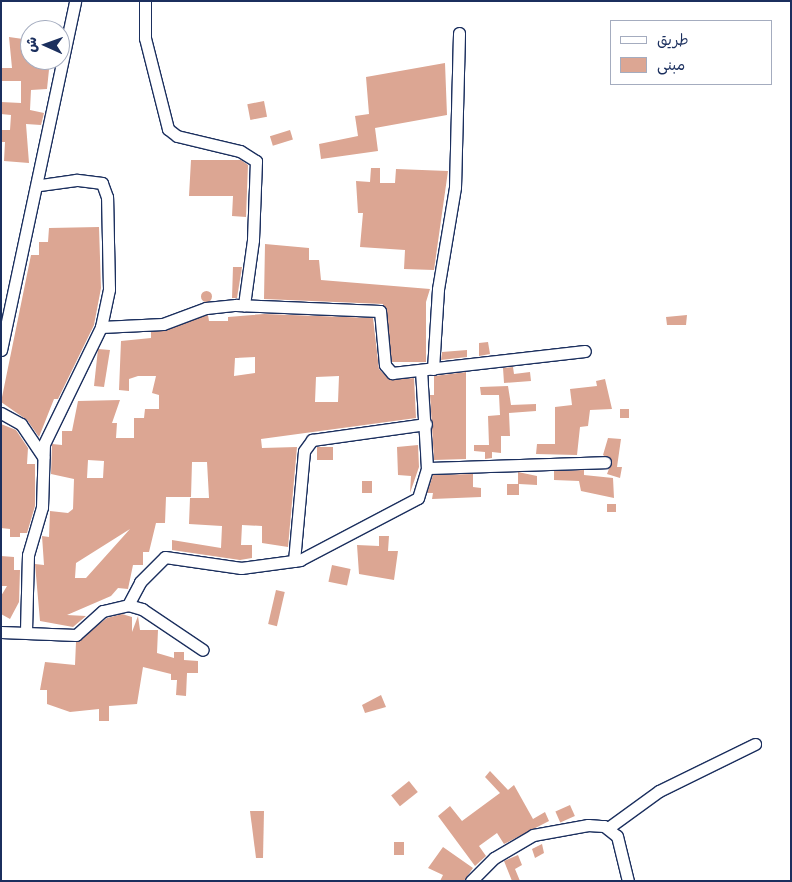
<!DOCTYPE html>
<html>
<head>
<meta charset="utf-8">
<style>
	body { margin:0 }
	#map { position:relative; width:792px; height:882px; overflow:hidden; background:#fff; font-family:"Playpen Sans","Playpen Sans Arabic",sans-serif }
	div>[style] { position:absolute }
	.building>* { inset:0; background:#dca693; transform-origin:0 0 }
	.round { border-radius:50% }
	.roads { filter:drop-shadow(1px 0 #1b2f5e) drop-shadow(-1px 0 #1b2f5e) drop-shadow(0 1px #1b2f5e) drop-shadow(0 -1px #1b2f5e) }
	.minor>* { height:11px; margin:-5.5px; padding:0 5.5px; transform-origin:5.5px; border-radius:5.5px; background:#fff }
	span { translate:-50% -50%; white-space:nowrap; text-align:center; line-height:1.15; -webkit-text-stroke:5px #fff; paint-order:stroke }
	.frame { position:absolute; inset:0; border:2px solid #1b2f5e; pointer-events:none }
	.legend { position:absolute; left:610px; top:20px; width:162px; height:65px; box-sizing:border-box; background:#fff; border:1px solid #a4acbf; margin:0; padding:6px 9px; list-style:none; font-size:15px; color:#1b2f5e }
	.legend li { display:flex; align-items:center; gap:10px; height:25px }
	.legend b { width:25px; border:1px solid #a4acbf }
	.north { position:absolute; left:20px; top:20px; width:50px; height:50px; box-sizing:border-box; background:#fff; border:1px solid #a4acbf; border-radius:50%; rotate:272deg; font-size:14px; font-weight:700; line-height:20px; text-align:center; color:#1b2f5e }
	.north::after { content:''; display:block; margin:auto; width:18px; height:22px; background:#1b2f5e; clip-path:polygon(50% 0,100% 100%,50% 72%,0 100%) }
</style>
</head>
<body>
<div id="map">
	<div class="building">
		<div style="clip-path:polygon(9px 37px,30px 40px,30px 60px,50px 60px,47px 89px,31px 90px,30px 110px,44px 113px,41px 125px,26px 124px,29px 163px,4px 161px,5px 142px,1px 142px,1px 130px,10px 130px,11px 115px,1px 114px,1px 102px,21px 103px,21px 81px,1px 81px,2px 68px,12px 68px)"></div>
		<div style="clip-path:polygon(445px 63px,447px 115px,375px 128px,378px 151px,321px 159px,319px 144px,358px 136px,355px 116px,369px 114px,366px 77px)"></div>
		<div style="left:264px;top:101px;width:16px;height:17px;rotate:79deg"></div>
		<div style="left:290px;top:130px;width:10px;height:21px;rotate:73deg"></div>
		<div style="clip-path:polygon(191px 160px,241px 160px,248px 165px,246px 217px,232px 216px,233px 196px,189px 196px)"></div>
		<div style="clip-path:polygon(371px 168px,380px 168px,380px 183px,395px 183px,396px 169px,448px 171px,434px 270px,404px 269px,405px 250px,360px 247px,363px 213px,358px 213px,356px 181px,370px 182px)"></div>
		<div style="clip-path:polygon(99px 227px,101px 288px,94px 325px,58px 399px,54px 399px,39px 437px,27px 420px,1px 402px,31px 255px,39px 255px,39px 242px,48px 242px,49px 228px)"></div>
		<div style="clip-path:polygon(265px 244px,309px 248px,309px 260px,319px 260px,321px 280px,430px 289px,426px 302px,426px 362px,392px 362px,383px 304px,264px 299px)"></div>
		<div style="clip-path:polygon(233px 267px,242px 267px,237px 298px,232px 298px)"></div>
		<div class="round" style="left:200.5px;top:290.5px;width:11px;height:11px"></div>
		<div style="clip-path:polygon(evenodd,264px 314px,373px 318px,379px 369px,390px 380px,414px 378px,416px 418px,261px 439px,262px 448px,297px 447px,288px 547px,262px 543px,262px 526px,242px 525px,241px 545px,252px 545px,252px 558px,240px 560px,172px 550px,172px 540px,221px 548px,222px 526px,189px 524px,190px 498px,209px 498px,207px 462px,192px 462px,191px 497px,166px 497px,165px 523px,156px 523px,149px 552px,143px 552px,143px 565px,133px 565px,128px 589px,118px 588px,111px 596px,67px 615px,86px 616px,73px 627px,40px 621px,35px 564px,44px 565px,42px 536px,49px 537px,50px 511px,68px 513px,73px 509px,74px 479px,51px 474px,52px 444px,62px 445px,62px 431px,72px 431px,78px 401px,120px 400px,112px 423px,117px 423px,116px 438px,134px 438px,134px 418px,144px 418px,145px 409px,159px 409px,159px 395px,152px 393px,156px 376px,138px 376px,129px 379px,129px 391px,119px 390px,121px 341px,151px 338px,151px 332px,208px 315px,209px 321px,228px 321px,228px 317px,264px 314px,255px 357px,255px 373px,234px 376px,235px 358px,255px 357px,264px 314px,339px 376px,338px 402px,315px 402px,316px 377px,339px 376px,264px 314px,88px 460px,104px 461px,103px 478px,87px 478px,88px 460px,264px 314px,130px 529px,86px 578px,75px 578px,76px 563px,130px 529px)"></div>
		<div style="clip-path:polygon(687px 315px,686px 325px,667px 325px,666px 317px)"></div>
		<div style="clip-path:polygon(488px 342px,490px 354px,479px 356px,479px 343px)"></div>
		<div style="clip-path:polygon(98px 349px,110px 350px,104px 387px,94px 386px)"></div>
		<div style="clip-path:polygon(467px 350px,467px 357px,441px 360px,442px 352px)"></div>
		<div style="clip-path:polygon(513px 367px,514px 374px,530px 372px,531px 381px,504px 383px,503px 368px)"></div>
		<div style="clip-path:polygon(466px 372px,466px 459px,434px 460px,430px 395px,434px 395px,434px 376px)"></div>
		<div style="clip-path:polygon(605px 379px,612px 409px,590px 410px,588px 426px,580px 427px,577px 455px,536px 454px,537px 444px,555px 444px,555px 407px,572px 405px,570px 389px,597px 386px,596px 381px)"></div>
		<div style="clip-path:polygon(508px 386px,511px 405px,536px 404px,536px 411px,509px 413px,510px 436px,501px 436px,501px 453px,492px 452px,492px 458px,485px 459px,485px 452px,474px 451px,474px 445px,489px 445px,488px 416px,500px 415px,499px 395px,481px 395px,480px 387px)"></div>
		<div style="left:620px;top:409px;width:9px;height:9px"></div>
		<div style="clip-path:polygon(1px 424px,16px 430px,28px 448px,27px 464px,35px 464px,35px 506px,27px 533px,20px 533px,20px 537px,10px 537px,10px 529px,1px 528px)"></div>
		<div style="clip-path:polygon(608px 438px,621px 439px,617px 467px,622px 467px,620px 478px,607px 474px,612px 461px,603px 455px)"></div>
		<div style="clip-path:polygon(418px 445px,419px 467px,410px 493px,411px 476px,398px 475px,397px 447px)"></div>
		<div style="left:317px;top:447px;width:16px;height:13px"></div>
		<div style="clip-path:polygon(584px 470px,584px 475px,613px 478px,614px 498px,581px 491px,579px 481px,554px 480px,554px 471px)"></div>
		<div style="clip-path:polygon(518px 472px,537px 476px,537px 485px,519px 484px,519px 495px,507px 495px,507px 484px,518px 484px)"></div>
		<div style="clip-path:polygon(473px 474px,473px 487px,481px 488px,481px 497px,432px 499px,433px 493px,427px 493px,433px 475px)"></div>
		<div style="left:362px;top:481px;width:10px;height:12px"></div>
		<div style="left:607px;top:504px;width:9px;height:8px"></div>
		<div style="clip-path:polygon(379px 536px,389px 536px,388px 551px,398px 551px,394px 580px,359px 574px,357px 545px,379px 546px)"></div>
		<div style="clip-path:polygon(1px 556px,14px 557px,14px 570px,20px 570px,19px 602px,10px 619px,1px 614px,1px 596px,7px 586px,1px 586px)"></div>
		<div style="left:332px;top:565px;width:19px;height:17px;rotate:12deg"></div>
		<div style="left:276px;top:590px;width:9px;height:35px;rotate:13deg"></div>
		<div style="clip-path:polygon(122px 614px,132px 617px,132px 632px,138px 616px,140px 630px,158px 630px,157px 653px,174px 658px,174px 652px,184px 652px,184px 660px,198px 661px,198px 673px,187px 673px,186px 696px,176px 695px,177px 680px,171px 680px,171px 674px,143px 667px,137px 704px,109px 706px,109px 721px,99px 721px,99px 709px,70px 712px,47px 704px,47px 690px,40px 690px,45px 662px,75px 665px,76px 642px,107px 618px)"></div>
		<div style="clip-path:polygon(381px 695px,386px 707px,365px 713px,362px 705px)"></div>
		<div style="clip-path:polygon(490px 771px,508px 790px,514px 785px,533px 819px,545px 812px,549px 821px,504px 844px,497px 833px,479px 846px,486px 856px,475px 866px,438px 816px,450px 806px,462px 821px,500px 793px,485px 777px)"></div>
		<div style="left:409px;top:781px;width:14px;height:23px;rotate:51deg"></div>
		<div style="left:570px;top:805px;width:12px;height:16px;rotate:66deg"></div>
		<div style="clip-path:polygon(250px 811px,264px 811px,263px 858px,256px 858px)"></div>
		<div style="left:394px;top:842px;width:10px;height:13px"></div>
		<div style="clip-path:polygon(542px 844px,544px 853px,535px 858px,532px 849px)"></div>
		<div style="clip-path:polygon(443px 847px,473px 868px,464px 881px,440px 881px,443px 875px,428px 868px)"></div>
		<div style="clip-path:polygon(518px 855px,522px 865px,515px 869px,520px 881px,512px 881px,504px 861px)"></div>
	</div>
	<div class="roads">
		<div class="minor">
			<div style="left:145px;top:1px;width:37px;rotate:90deg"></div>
			<div style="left:145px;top:38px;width:94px;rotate:75.8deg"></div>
			<div style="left:168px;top:129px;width:11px;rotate:38deg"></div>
			<div style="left:177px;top:136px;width:65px;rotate:13.4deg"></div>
			<div style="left:240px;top:151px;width:19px;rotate:32deg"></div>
			<div style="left:256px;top:161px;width:79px;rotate:92.2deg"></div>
			<div style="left:253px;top:240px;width:66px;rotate:97.9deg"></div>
			<div style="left:101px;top:327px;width:62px;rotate:-2.8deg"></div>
			<div style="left:163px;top:324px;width:46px;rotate:-20.4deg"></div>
			<div style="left:206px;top:308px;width:30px;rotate:-6deg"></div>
			<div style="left:236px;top:305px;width:144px;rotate:2.4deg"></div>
			<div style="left:380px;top:311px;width:54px;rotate:84.7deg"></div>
			<div style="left:385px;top:365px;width:11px;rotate:49deg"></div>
			<div style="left:392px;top:373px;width:194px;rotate:-6.5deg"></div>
			<div style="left:1px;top:350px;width:357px;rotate:-78deg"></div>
			<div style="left:433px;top:369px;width:80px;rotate:-86.4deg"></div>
			<div style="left:438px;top:289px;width:103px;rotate:-80.5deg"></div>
			<div style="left:455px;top:187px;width:154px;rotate:-88.5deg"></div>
			<div style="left:1px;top:413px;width:23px;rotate:29deg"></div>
			<div style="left:21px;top:424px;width:40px;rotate:56deg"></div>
			<div style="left:427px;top:468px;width:178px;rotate:-1.9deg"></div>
			<div style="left:294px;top:561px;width:110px;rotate:-84.8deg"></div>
			<div style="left:304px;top:451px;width:14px;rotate:-54deg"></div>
			<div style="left:312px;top:440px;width:115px;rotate:-8deg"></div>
			<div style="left:128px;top:605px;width:26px;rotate:-62deg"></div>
			<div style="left:140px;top:582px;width:35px;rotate:-45deg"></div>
			<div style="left:165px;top:557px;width:77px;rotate:8.2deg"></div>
			<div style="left:241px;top:568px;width:60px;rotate:-7.7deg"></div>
			<div style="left:300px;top:560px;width:133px;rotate:-27.7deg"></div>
			<div style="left:418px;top:498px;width:31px;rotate:-73deg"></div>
			<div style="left:427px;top:468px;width:98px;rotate:-93.5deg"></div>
			<div style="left:26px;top:631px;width:76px;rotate:-88.5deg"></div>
			<div style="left:28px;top:555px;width:50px;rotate:-73.7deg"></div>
			<div style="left:42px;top:507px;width:63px;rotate:-88.2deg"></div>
			<div style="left:44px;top:444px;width:130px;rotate:-64deg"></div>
			<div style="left:101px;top:327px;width:39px;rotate:-78deg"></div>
			<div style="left:109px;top:289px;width:92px;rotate:-91.2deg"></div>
			<div style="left:107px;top:197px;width:15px;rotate:-110deg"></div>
			<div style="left:102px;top:183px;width:26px;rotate:-173deg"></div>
			<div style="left:76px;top:180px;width:37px;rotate:172deg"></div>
			<div style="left:1px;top:632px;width:75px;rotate:2.3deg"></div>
			<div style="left:76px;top:635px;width:36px;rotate:-42deg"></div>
			<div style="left:103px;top:611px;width:26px;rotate:-13deg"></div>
			<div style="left:128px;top:605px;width:15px;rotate:16deg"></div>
			<div style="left:142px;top:609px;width:73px;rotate:33.9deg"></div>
			<div style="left:608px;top:828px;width:63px;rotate:-36deg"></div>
			<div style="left:659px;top:791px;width:107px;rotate:-26.1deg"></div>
			<div style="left:471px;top:881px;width:33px;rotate:-45deg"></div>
			<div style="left:494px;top:858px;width:45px;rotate:-30.5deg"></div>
			<div style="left:533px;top:835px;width:56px;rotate:-10.3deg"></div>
			<div style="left:588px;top:825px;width:16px;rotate:4deg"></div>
			<div style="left:604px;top:826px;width:16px;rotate:38deg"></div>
			<div style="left:617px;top:836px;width:46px;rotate:76.3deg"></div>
		</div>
	</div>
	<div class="frame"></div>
	<ul class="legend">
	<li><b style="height:6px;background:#fff"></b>طريق</li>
	<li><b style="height:14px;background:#dca693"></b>مبنى</li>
	</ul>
	<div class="north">ش</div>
</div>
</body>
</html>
